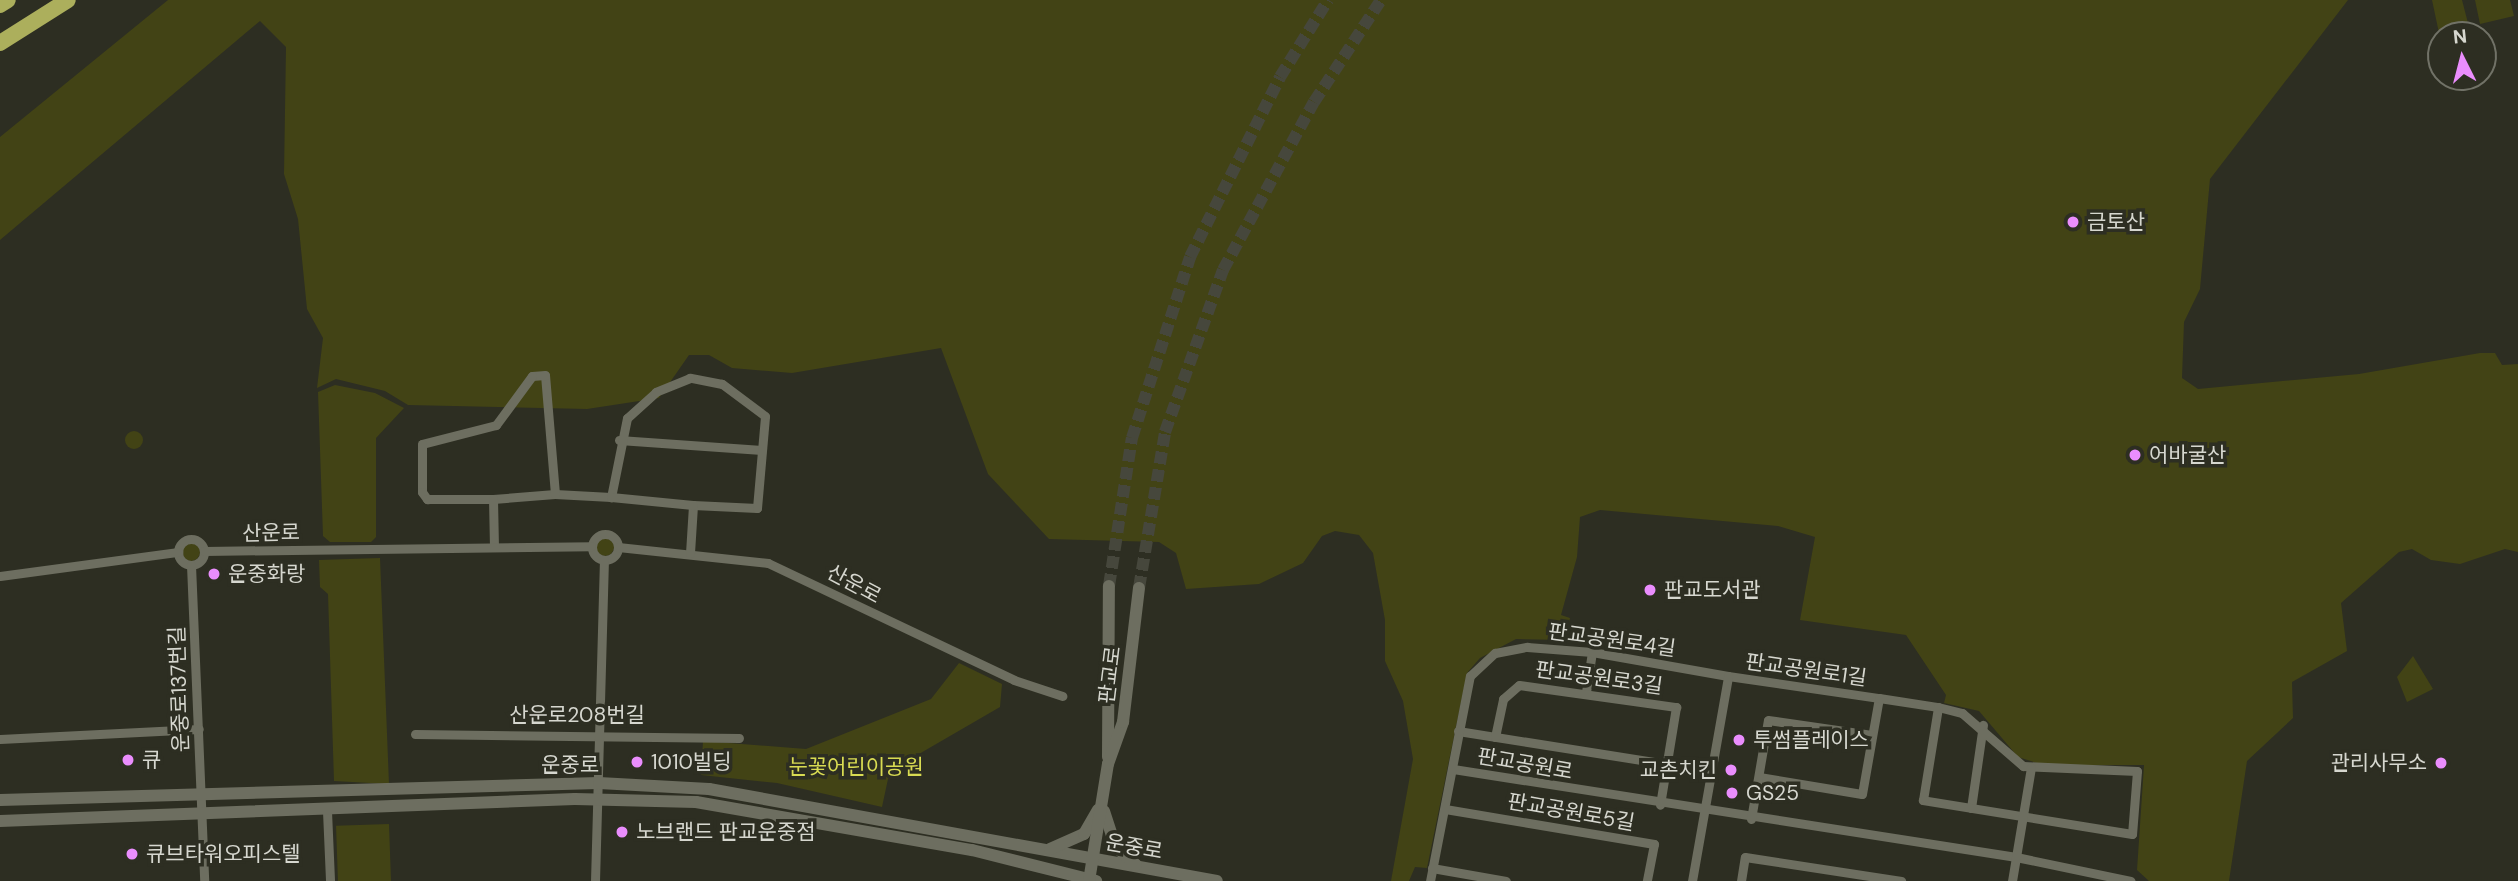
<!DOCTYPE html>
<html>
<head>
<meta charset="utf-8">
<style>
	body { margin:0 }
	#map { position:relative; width:2518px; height:881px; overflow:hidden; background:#2d2e22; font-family:"DM Sans","Noto Sans KR",sans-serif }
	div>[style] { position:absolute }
	.green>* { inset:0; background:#424315; transform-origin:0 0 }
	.round { border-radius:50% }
	.secondary-tunnel>* { height:12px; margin-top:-6px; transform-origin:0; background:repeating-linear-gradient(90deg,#46473c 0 12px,transparent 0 18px) }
	.minor>* { height:9px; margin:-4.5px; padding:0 4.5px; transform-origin:4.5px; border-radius:4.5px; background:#6d6e60 }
	.minor>.ring { margin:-4.5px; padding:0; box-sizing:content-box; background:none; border:9px solid #6d6e60; border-radius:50% }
	.secondary>* { height:12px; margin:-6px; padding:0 6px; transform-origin:6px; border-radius:6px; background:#6d6e60 }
	.motorway>* { height:16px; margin:-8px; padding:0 8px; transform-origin:8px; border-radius:8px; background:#acaf5c }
	.dots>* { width:19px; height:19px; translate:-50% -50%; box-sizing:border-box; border:4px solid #2d2e22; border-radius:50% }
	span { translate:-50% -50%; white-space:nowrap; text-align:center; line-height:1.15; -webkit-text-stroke:7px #2d2e22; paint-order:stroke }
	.poi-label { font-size:21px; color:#d6d7cf }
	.left { translate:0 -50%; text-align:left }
	.right { translate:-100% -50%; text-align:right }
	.street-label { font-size:21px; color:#d6d7cf }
	.park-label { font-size:21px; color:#d8db52 }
	.north { position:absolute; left:2427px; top:21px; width:70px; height:70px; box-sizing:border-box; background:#2d2e22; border:2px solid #717267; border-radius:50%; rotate:354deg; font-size:19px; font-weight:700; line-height:28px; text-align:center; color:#d6d7cf }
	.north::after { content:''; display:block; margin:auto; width:24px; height:32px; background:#ea8dfd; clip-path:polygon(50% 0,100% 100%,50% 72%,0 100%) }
</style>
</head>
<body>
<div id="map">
	<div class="green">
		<div style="clip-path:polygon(168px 0,2348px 0,2210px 179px,2200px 289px,2184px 322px,2182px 378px,2198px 389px,2359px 374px,2480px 353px,2495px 353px,2502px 365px,2518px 364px,2518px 552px,2505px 549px,2460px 564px,2431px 560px,2412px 549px,2399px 552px,2341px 603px,2347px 651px,2292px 682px,2293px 718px,2247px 761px,2229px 881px,2149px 881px,2137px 870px,2144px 765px,2043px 765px,2018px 757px,1979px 711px,1944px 703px,1946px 695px,1906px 635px,1800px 620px,1815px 537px,1778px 526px,1600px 510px,1580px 517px,1577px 557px,1561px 615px,1570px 618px,1565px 640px,1516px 639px,1480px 658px,1467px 673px,1427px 868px,1415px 867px,1409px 881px,1391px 881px,1413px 759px,1403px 701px,1385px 661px,1385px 620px,1373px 553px,1359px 535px,1335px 531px,1322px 536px,1303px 563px,1259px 584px,1186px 589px,1176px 553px,1159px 542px,1049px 539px,988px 474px,941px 348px,792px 373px,732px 368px,709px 355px,689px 355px,659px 398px,587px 409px,408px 405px,385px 391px,336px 379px,317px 388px,323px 338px,307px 309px,298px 219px,284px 174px,286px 47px,260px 21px,0 240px,0 137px)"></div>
		<div style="clip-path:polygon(2432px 0,2462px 0,2469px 27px,2439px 33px)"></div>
		<div style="clip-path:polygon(2475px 0,2510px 0,2514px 16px,2480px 24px)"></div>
		<div style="clip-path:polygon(335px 385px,375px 393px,404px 408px,376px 438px,376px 537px,371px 542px,330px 542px,323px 536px,318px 392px)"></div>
		<div class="round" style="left:125px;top:431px;width:18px;height:18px"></div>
		<div class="round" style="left:596px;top:538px;width:18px;height:18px"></div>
		<div class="round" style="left:182px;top:543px;width:18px;height:18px"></div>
		<div style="clip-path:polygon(380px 558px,389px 784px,334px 781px,328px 594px,320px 587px,319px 560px)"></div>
		<div style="clip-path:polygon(2413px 656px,2433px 689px,2407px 702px,2397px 677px)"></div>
		<div style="clip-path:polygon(959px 663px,1002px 684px,1000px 707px,900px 765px,888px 779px,882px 807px,777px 783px,701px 775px,703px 741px,806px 749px,931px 699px)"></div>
		<div style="left:389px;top:824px;width:57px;height:53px;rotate:88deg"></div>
	</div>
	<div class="secondary-tunnel">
		<div style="left:1109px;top:586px;width:150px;rotate:-81.2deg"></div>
		<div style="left:1132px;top:438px;width:190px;rotate:-72.2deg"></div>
		<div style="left:1190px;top:257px;width:201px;rotate:-63.4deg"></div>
		<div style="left:1280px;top:77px;width:91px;rotate:-58.1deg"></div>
		<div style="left:1139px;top:588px;width:158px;rotate:-80.5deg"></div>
		<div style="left:1165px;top:432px;width:172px;rotate:-70.3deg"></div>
		<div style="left:1223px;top:270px;width:191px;rotate:-61.6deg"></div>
		<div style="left:1314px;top:102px;width:122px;rotate:-56.7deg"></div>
	</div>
	<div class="minor">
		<div style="left:619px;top:440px;width:143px;rotate:4deg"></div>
		<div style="left:555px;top:494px;width:56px;rotate:3.1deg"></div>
		<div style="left:493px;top:499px;width:62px;rotate:-4.6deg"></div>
		<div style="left:555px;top:494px;width:119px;rotate:-94.8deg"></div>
		<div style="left:545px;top:375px;width:13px;rotate:176deg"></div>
		<div style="left:532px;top:376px;width:61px;rotate:126.3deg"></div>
		<div style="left:496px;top:425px;width:76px;rotate:165.6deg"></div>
		<div style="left:422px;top:444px;width:48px;rotate:90deg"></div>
		<div style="left:422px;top:492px;width:9px;rotate:54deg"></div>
		<div style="left:427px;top:499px;width:66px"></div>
		<div style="left:493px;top:499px;width:47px;rotate:88.8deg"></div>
		<div class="ring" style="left:592px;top:534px;width:17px;height:17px"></div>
		<div class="ring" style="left:178px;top:539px;width:17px;height:17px"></div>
		<div style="left:618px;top:547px;width:151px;rotate:6.1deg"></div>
		<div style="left:768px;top:563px;width:272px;rotate:25.4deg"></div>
		<div style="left:1014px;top:680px;width:51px;rotate:18.4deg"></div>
		<div style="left:204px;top:551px;width:387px;rotate:-0.7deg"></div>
		<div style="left:690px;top:553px;width:48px;rotate:-86.4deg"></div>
		<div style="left:693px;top:505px;width:64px;rotate:2.7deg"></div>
		<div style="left:757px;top:508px;width:92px;rotate:-85deg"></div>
		<div style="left:765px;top:416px;width:54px;rotate:-143.3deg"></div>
		<div style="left:722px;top:384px;width:33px;rotate:-169deg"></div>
		<div style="left:690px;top:378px;width:37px;rotate:158deg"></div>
		<div style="left:656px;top:392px;width:39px;rotate:138deg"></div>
		<div style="left:627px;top:418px;width:81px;rotate:101.4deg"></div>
		<div style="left:611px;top:497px;width:82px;rotate:5.6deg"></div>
		<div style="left:191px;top:565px;width:316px;rotate:87.6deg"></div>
		<div style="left:0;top:576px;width:180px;rotate:-7.7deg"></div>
		<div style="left:1586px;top:692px;width:40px;rotate:-81.5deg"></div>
		<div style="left:1458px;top:731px;width:211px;rotate:9deg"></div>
		<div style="left:415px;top:734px;width:324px;rotate:0.7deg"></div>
		<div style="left:1495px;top:737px;width:39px;rotate:-78deg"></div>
		<div style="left:1503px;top:699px;width:21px;rotate:-41deg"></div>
		<div style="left:1519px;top:685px;width:159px;rotate:8deg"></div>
		<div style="left:1676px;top:707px;width:99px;rotate:99.3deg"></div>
		<div style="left:0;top:739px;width:199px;rotate:-2.9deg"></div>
		<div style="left:1453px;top:769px;width:570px;rotate:8.88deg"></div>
		<div style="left:2016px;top:857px;width:117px;rotate:11.8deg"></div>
		<div style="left:1759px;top:777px;width:104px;rotate:9.4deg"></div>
		<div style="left:1862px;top:794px;width:97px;rotate:-80deg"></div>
		<div style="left:1971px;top:808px;width:84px;rotate:-81.8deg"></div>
		<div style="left:1445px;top:809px;width:212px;rotate:9.5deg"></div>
		<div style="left:1654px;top:844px;width:38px;rotate:101deg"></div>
		<div style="left:327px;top:811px;width:70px;rotate:87.5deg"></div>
		<div style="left:1751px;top:819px;width:100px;rotate:-80.3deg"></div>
		<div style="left:1768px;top:720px;width:105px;rotate:8.2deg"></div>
		<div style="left:1432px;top:868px;width:75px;rotate:10deg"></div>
		<div style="left:595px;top:881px;width:321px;rotate:-88.4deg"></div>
		<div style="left:1430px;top:881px;width:209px;rotate:-79deg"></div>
		<div style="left:1470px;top:676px;width:34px;rotate:-43deg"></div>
		<div style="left:1495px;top:653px;width:33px;rotate:-11deg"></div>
		<div style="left:1527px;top:647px;width:65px;rotate:4.4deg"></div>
		<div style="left:1592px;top:652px;width:138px;rotate:10deg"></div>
		<div style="left:1728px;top:676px;width:153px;rotate:8.3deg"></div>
		<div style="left:1879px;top:698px;width:60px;rotate:8.7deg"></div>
		<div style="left:1938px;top:707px;width:25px;rotate:14deg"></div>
		<div style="left:1962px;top:713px;width:81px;rotate:41deg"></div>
		<div style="left:2023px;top:766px;width:114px;rotate:2.5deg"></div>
		<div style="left:2137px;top:771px;width:63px;rotate:94.5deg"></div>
		<div style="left:2132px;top:834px;width:212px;rotate:-170.8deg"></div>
		<div style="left:1923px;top:800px;width:94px;rotate:-80.8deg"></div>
		<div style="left:1692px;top:881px;width:208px;rotate:-80deg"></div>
		<div style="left:1741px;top:881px;width:24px;rotate:-81deg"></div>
		<div style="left:1745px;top:857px;width:158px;rotate:8.7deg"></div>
		<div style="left:2012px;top:881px;width:115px;rotate:-80.5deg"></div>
	</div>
	<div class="secondary">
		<div style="left:1108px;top:757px;width:171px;rotate:-89.7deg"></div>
		<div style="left:0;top:800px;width:599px;rotate:-1.63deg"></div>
		<div style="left:599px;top:783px;width:110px;rotate:3.1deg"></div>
		<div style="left:709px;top:789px;width:516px;rotate:10.27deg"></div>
		<div style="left:1104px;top:811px;width:38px;rotate:72deg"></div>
		<div style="left:1116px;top:847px;width:27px;rotate:42deg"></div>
		<div style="left:0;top:821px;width:575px;rotate:-2.19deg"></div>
		<div style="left:575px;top:799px;width:121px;rotate:1.4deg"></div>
		<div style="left:696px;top:802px;width:280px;rotate:9.9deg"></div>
		<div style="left:972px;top:850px;width:128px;rotate:14deg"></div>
		<div style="left:1050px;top:849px;width:37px;rotate:-24deg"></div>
		<div style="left:1084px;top:834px;width:28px;rotate:-60deg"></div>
		<div style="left:1089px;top:881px;width:119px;rotate:-80.8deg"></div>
		<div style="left:1108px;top:764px;width:45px;rotate:-70.3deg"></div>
		<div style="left:1123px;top:722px;width:135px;rotate:-83.2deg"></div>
	</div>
	<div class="motorway">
		<div style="left:0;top:5px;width:9px;rotate:-32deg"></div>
		<div style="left:0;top:43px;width:80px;rotate:-32.3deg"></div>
	</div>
	<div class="dots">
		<div style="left:2073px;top:222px;background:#ea8dfd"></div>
		<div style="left:2135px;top:455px;background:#ea8dfd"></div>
		<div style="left:214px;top:574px;background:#ea8dfd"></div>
		<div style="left:1650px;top:590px;background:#ea8dfd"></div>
		<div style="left:1739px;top:740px;background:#ea8dfd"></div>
		<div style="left:128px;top:760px;background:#ea8dfd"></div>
		<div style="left:637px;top:762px;background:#ea8dfd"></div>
		<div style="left:2441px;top:763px;background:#ea8dfd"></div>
		<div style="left:1731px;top:770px;background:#ea8dfd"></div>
		<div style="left:1732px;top:793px;background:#ea8dfd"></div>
		<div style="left:622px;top:832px;background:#ea8dfd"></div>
		<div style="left:132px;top:854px;background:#ea8dfd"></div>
	</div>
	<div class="poi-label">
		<span class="left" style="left:2087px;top:222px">금토산</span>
		<span class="left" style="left:2149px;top:455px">어바굴산</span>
		<span class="left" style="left:228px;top:574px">운중화랑</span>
		<span class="left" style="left:1664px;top:590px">판교도서관</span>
		<span class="left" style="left:1753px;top:740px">투썸플레이스</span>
		<span class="left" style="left:142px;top:760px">큐</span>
		<span class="left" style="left:651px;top:762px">1010빌딩</span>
		<span class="right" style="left:2427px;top:763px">관리사무소</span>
		<span class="right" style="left:1717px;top:770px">교촌치킨</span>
		<span class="left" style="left:1746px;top:793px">GS25</span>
		<span class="left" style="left:636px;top:832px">노브랜드 판교운중점</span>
		<span class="left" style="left:146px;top:854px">큐브타워오피스텔</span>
	</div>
	<div class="street-label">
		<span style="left:271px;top:533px;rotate:-1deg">산운로</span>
		<span style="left:854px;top:584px;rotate:28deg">산운로</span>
		<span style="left:1612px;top:640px;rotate:8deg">판교공원로4길</span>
		<span style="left:1806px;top:670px;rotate:8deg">판교공원로1길</span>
		<span style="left:1110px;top:675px;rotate:-83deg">판교로</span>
		<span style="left:1599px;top:678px;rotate:8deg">판교공원로3길</span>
		<span style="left:179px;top:689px;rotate:-92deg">운중로137번길</span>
		<span style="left:577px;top:715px">산운로208번길</span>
		<span style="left:1525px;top:764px;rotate:10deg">판교공원로</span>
		<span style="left:570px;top:765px">운중로</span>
		<span style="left:1571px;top:812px;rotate:10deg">판교공원로5길</span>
		<span style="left:1134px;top:847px;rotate:10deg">운중로</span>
	</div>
	<div class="park-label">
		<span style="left:856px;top:767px">눈꽃어린이공원</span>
	</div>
	<div class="north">N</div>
</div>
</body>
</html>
